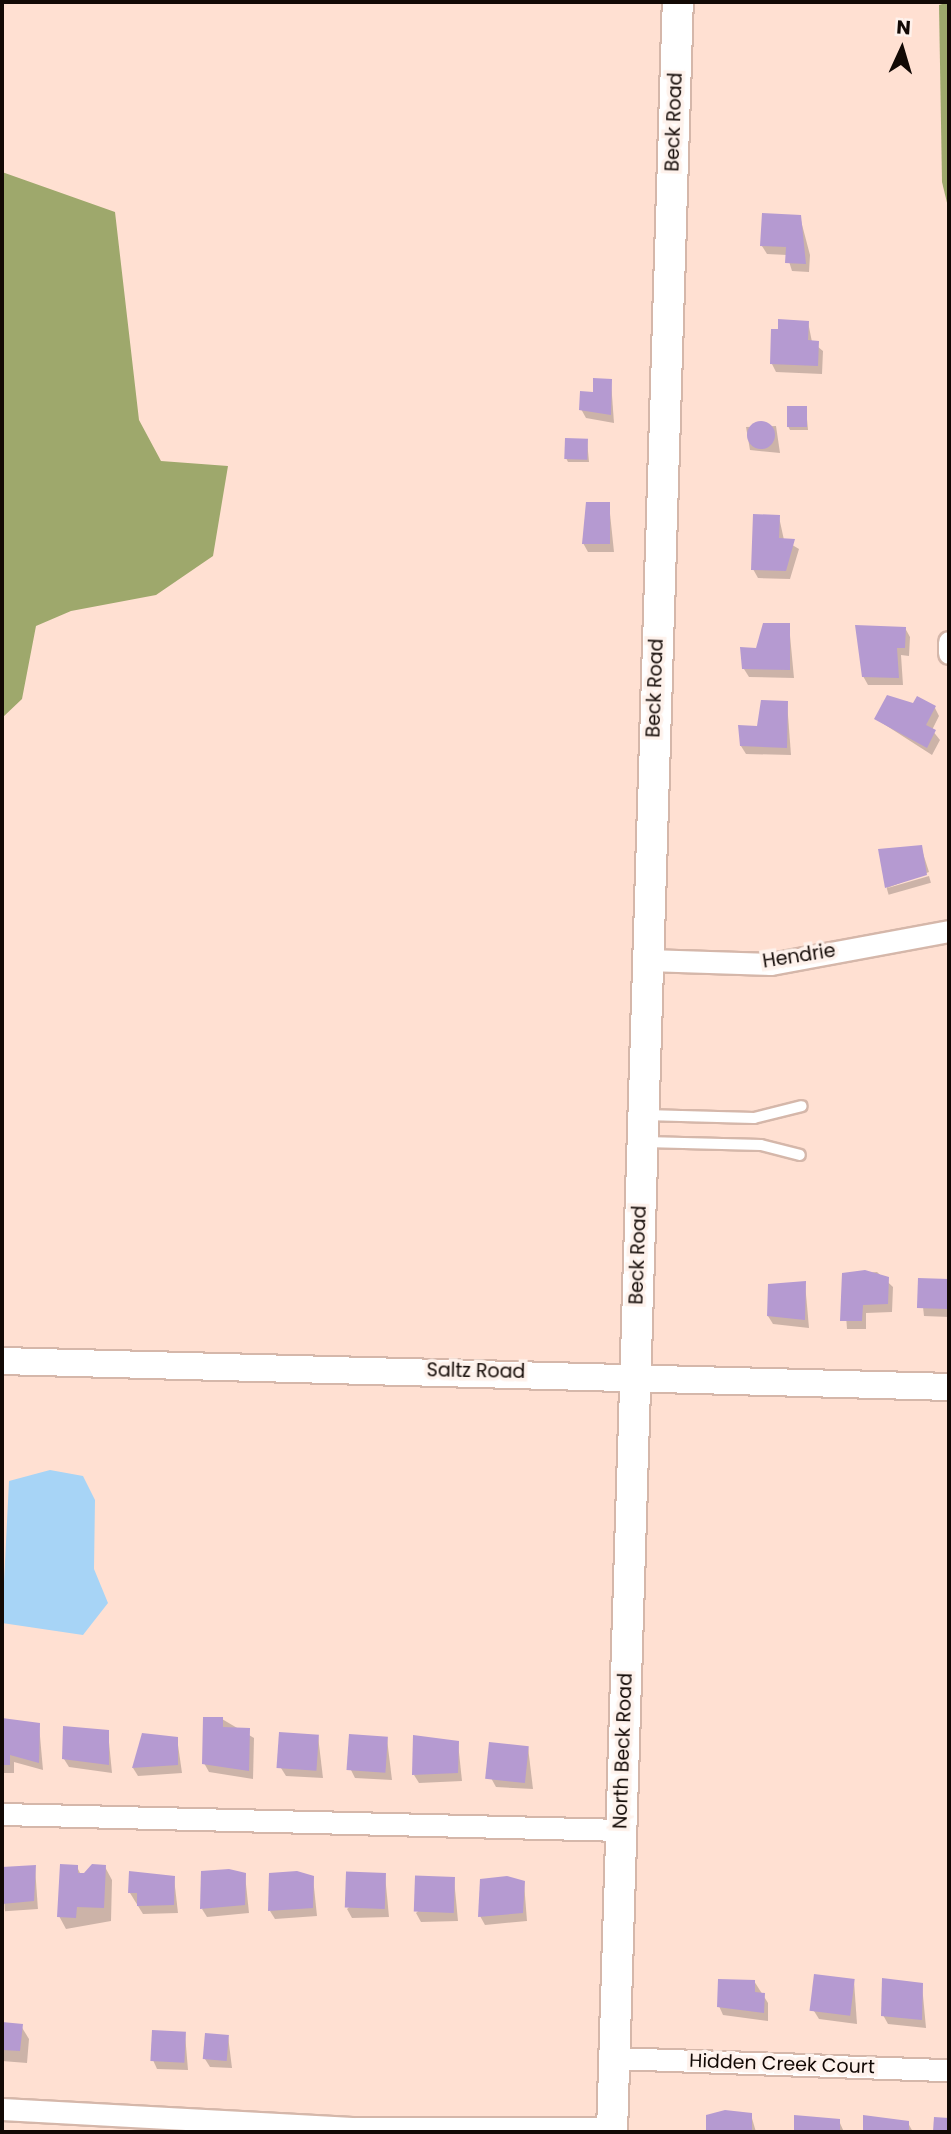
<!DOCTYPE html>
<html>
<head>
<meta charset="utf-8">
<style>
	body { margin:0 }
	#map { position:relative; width:951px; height:2134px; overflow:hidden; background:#ffe0d2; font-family:Poppins,sans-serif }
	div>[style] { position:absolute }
	.forest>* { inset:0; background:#9ea86c }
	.water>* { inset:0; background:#a7d4f6 }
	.shadow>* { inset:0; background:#0003; transform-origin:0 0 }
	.building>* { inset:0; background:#b59ad1; transform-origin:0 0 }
	.round { border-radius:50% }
	.roads { filter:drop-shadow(2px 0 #d5b7aa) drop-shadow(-2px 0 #d5b7aa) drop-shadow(0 2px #d5b7aa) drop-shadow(0 -2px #d5b7aa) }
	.service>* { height:10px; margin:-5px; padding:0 5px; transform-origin:5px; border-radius:5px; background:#fff }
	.minor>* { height:21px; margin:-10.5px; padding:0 10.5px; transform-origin:10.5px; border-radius:10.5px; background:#fff }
	.tertiary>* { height:26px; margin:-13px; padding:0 13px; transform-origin:13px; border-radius:13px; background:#fff }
	.secondary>* { height:30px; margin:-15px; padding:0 15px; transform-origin:15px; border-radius:15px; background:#fff }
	span { translate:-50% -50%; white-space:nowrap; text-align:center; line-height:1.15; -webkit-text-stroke:7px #fef2ec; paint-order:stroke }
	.street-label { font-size:19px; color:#120905 }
	.frame { position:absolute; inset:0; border:4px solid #120905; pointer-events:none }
	.north { position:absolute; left:867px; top:14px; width:70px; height:70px; -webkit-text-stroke:5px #fef2ec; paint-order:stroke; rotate:4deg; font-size:19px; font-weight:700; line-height:28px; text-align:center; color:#120905 }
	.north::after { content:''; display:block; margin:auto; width:24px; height:32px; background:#120905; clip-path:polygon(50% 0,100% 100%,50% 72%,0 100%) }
</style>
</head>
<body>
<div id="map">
	<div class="forest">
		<div style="clip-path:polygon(949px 2px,949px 211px,942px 182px,939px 5px)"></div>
		<div style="clip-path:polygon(2px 172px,115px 212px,139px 420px,161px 461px,228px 466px,213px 556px,156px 595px,71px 611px,36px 626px,22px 699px,2px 718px)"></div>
	</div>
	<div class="water">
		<div style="clip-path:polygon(50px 1470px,83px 1476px,95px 1500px,94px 1569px,108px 1603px,83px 1635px,2px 1623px,9px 1481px)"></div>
	</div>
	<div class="shadow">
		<div style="clip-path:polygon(800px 217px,810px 255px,809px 272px,792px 271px,787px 255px,767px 254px,762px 246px)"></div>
		<div style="clip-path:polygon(808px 322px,812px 342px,823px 351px,822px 374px,776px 372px,772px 364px)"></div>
		<div style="clip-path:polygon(611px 381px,614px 423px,586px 418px,581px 409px)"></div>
		<div style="clip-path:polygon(806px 408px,808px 430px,790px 430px,788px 426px)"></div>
		<div style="clip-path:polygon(776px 426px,780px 453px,750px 450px,746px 427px)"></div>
		<div style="clip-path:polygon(587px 440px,589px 462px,568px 462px,566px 458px)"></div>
		<div style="clip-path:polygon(609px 504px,614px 552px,588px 552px,583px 543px)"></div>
		<div style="clip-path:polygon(779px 517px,784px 540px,799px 549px,790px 579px,758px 578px,753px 569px)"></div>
		<div style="clip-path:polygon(789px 625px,794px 678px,749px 677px,744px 669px,757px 649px)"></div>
		<div style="clip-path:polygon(905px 628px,910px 637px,909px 656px,901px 655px,903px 685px,868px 685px,863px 676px)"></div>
		<div style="clip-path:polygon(787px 702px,791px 755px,746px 754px,741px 746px)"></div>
		<div style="clip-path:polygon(914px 705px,935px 708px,939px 716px,932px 730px,940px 740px,932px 755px,876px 719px)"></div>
		<div style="clip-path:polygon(921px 847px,929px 872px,887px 888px,880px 850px)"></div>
		<div style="left:929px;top:876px;width:7px;height:44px;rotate:74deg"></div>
		<div style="clip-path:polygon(877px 1272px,893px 1287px,892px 1312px,866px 1313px,866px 1329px,847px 1329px,843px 1275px)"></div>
		<div style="clip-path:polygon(949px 1279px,949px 1317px,924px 1316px,920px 1280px)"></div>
		<div style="clip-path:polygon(805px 1283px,809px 1328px,773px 1324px,768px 1316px)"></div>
		<div style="clip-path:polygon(222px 1719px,254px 1738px,253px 1779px,209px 1772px,204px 1763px)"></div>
		<div style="clip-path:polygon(2px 1721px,39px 1725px,43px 1770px,14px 1762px,14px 1773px,2px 1773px)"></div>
		<div style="clip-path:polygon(108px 1732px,112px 1773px,69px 1767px,64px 1759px)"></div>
		<div style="clip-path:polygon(318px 1736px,323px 1778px,286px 1776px,281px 1768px)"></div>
		<div style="clip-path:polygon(177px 1738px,182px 1773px,138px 1776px,133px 1768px)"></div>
		<div style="clip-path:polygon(387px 1739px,392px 1780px,355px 1778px,351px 1770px)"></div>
		<div style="clip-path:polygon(458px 1743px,462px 1781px,419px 1783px,414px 1775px)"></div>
		<div style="clip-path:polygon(528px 1747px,533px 1789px,496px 1787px,491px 1778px)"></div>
		<div style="left:35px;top:1867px;width:42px;height:33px;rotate:86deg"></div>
		<div style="clip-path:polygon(77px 1867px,81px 1875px,105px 1867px,112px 1880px,111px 1921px,66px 1929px,59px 1916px)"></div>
		<div style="clip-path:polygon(245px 1875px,249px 1913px,207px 1917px,202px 1909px)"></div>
		<div style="clip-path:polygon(385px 1875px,389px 1917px,352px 1918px,347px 1909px)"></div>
		<div style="clip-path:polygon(174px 1878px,178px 1913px,143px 1914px,130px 1893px)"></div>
		<div style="clip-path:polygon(313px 1878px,317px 1916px,275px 1919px,270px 1911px)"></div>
		<div style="clip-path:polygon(454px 1879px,458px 1921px,421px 1922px,416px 1913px)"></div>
		<div style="clip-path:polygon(524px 1883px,527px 1921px,485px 1925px,480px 1916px)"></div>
		<div style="clip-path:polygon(754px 1981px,768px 2003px,768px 2021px,723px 2015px,719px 2006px)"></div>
		<div style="clip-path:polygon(854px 1981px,857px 2024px,819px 2019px,814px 2011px)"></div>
		<div style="clip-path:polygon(922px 1985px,926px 2028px,888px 2024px,883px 2015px)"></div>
		<div style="clip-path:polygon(2px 2024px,21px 2026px,29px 2039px,27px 2063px,2px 2061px)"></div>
		<div style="clip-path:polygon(185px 2034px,188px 2070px,157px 2069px,153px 2060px)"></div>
		<div style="clip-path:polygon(228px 2036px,232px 2068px,210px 2067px,205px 2059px)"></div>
		<div style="clip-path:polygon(751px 2115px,756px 2132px,708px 2132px,708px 2116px)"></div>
		<div style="clip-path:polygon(796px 2117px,839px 2121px,844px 2132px,795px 2132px)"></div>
		<div style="clip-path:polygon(866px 2117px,908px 2123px,913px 2132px,868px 2132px)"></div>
	</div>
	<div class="building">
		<div style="clip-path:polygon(762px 213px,801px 215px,806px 264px,785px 263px,786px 247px,760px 246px)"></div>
		<div style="clip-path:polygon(778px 319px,809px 321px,808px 340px,819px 341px,818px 366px,770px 364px,771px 329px,778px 329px)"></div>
		<div style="clip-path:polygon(593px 378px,612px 379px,611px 415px,579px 410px,580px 391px,593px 392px)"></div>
		<div style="left:787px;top:406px;width:20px;height:21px"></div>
		<div class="round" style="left:747px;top:421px;width:28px;height:28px"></div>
		<div style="left:565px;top:438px;width:23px;height:21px;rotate:2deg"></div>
		<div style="clip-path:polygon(586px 502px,610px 502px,610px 544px,582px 544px)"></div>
		<div style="clip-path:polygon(753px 514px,780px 515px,779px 538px,795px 539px,786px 571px,751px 570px)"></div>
		<div style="clip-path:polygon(763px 623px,790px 623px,790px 670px,742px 669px,740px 647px,756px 648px)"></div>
		<div style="clip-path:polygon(855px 625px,906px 627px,905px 648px,897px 648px,899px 678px,862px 677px)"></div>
		<div style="clip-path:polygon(887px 695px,913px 703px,917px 696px,936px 706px,926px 725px,936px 730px,927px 748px,874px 719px)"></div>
		<div style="clip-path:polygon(761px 700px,788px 701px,787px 748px,740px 746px,738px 725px,757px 726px)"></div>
		<div style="clip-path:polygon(922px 845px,927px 875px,885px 888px,878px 849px)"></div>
		<div style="clip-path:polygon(865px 1270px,889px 1277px,888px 1304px,863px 1305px,862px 1321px,840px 1321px,842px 1273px)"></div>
		<div style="left:918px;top:1278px;width:31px;height:30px;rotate:2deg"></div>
		<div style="clip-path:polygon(806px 1281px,805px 1320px,767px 1316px,768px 1284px)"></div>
		<div style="clip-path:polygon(203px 1717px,223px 1717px,223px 1727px,250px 1728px,249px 1771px,202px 1764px)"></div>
		<div style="clip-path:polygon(2px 1718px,40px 1723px,39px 1763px,10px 1755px,10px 1765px,2px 1765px)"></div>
		<div style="clip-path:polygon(63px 1726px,109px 1730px,109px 1765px,62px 1759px)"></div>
		<div style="left:279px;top:1732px;width:40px;height:36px;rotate:4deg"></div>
		<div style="clip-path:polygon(142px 1733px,178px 1737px,178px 1765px,132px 1768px)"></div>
		<div style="left:349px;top:1734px;width:39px;height:36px;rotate:4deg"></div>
		<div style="clip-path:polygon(413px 1735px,459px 1741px,458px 1773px,412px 1775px)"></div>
		<div style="left:489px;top:1742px;width:40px;height:37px;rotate:6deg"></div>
		<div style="clip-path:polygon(60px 1864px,78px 1865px,78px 1873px,84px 1873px,92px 1864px,106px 1865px,104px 1908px,77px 1907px,76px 1918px,57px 1917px)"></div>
		<div style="clip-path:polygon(36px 1865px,34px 1901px,2px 1904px,2px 1867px)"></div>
		<div style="clip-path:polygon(229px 1869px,246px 1873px,245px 1905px,200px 1909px,201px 1871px)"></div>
		<div style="clip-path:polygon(129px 1871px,175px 1876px,174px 1905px,137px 1906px,137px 1893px,128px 1893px)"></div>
		<div style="clip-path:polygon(297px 1871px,314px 1876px,313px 1908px,268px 1911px,269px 1873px)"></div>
		<div style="left:386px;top:1873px;width:36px;height:40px;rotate:92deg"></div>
		<div style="clip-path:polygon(507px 1876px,525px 1881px,523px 1913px,478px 1917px,480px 1879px)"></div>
		<div style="left:455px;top:1877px;width:36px;height:40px;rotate:92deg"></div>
		<div style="left:814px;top:1974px;width:41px;height:37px;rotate:7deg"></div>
		<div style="clip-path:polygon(882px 1978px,923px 1983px,922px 2020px,881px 2016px)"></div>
		<div style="clip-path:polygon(718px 1979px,755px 1980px,755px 1992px,765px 1993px,764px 2013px,717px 2007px)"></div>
		<div style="clip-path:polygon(2px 2022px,23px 2024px,20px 2051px,2px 2050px)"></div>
		<div style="left:152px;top:2030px;width:34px;height:31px;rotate:3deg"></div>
		<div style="left:205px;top:2033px;width:24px;height:26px;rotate:5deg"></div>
		<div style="clip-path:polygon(725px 2110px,752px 2113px,752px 2132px,706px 2132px,706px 2115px)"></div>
		<div style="clip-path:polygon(794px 2115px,840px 2119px,840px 2132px,794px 2132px)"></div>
		<div style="clip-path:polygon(863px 2115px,909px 2121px,909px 2132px,863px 2132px)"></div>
		<div style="left:934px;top:2117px;width:15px;height:15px;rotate:4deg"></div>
	</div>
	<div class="roads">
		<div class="service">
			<div style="left:645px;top:1115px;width:109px;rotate:1.6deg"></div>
			<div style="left:754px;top:1118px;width:49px;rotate:-14deg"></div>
			<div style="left:645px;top:1142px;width:116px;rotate:1.5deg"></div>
			<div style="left:761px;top:1145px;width:40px;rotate:14.4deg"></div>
		</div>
		<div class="minor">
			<div style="left:949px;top:642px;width:11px;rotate:90deg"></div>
			<div style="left:647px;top:960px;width:124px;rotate:1.8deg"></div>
			<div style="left:771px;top:964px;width:181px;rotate:-10.5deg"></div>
			<div style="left:2px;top:1814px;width:618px;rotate:1.48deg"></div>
			<div style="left:615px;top:2058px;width:334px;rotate:2.1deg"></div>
			<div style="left:2px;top:2109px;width:355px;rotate:3.1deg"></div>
			<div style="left:356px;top:2128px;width:256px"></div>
		</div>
		<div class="tertiary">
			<div style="left:2px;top:1361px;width:947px;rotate:1.57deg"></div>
		</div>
		<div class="secondary">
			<div style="left:612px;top:2132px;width:2131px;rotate:-88.23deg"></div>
		</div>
	</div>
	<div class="street-label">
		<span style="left:674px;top:122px;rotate:-88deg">Beck Road</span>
		<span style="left:655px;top:688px;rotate:-88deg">Beck Road</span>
		<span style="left:799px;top:956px;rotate:-9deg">Hendrie</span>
		<span style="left:638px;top:1255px;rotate:-88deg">Beck Road</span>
		<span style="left:476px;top:1371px;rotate:1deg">Saltz Road</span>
		<span style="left:623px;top:1751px;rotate:-88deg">North Beck Road</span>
		<span style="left:782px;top:2064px;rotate:2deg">Hidden Creek Court</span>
	</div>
	<div class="frame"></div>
	<div class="north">N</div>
</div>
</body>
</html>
